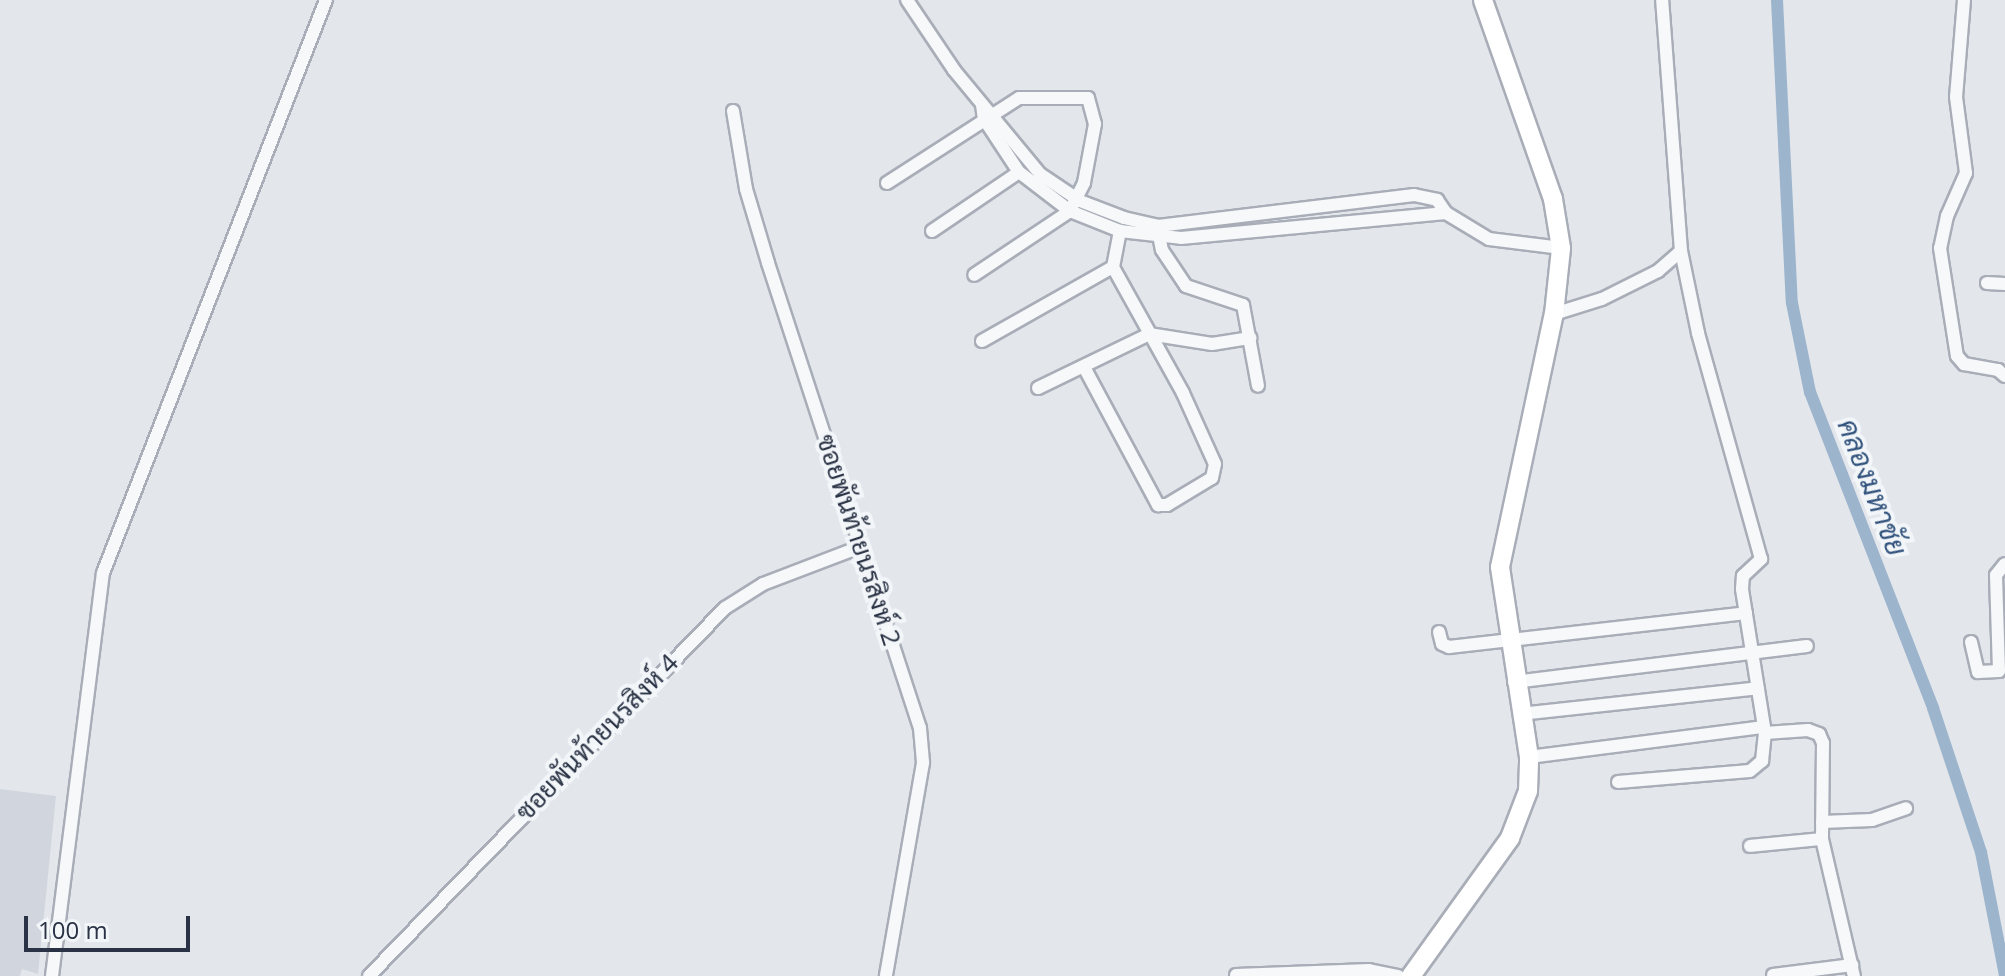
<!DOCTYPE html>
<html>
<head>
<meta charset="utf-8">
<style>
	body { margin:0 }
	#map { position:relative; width:2005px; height:976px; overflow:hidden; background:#e3e7ec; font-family:"Open Sans",Sarabun,sans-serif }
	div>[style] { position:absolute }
	.built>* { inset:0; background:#d1d6de }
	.canal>* { height:12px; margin:-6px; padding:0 6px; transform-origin:6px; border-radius:6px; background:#9db4cd }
	.roads { filter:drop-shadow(2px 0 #a8adb7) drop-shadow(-2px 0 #a8adb7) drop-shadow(0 2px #a8adb7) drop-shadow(0 -2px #a8adb7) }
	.street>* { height:12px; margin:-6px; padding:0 6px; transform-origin:6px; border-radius:6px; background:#f6f8fa }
	.secondary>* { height:18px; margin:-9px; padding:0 9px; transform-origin:9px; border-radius:9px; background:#fff }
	span { translate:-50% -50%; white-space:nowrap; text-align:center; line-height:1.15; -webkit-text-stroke:8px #f3f6f9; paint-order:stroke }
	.street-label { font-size:26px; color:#2a3345 }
	.water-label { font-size:28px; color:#31527c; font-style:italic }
	.scale { position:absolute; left:24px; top:916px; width:166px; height:36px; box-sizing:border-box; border:4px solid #2a3345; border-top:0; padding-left:10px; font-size:24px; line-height:28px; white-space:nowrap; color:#2a3345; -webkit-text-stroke:6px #f3f6f9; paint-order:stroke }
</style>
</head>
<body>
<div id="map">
	<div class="built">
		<div style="clip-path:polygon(0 789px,56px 796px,38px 974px,22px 969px,20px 976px,0 976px)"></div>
	</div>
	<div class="canal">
		<div style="left:1777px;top:0;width:303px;rotate:87.2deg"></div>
		<div style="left:1792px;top:303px;width:91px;rotate:78.6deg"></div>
		<div style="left:1810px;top:392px;width:339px;rotate:68.7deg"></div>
		<div style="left:1933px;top:708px;width:152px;rotate:71.6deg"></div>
		<div style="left:1981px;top:852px;width:126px;rotate:79deg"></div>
	</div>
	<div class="roads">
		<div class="street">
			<div style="left:907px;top:0;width:84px;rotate:56.1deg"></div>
			<div style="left:954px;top:70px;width:135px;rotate:50.4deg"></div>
			<div style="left:1040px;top:174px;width:48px;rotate:34deg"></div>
			<div style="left:1080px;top:201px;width:47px;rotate:21.1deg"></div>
			<div style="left:1124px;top:218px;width:35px;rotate:13deg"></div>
			<div style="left:1158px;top:226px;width:258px;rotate:-6.9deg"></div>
			<div style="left:1414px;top:195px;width:24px;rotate:12deg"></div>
			<div style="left:1437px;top:200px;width:16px;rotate:55deg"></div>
			<div style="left:1446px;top:213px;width:50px;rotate:31.2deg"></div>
			<div style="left:1489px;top:239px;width:73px;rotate:7.1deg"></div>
			<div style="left:1964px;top:0;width:97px;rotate:94.7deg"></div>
			<div style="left:1956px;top:97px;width:77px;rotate:82.5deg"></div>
			<div style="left:1966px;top:173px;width:47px;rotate:113.8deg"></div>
			<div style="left:1947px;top:216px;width:33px;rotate:102deg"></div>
			<div style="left:1940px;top:248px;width:109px;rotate:81.1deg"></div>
			<div style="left:1957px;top:356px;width:11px;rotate:49deg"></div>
			<div style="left:1964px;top:364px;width:35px;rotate:10deg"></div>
			<div style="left:1998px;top:370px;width:9px;rotate:41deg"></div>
			<div style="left:982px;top:105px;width:14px;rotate:82deg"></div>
			<div style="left:984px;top:119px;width:64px;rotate:56.6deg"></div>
			<div style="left:1019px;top:172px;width:64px;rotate:37.4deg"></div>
			<div style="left:1070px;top:211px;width:54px;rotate:21.8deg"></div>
			<div style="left:1120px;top:231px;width:61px;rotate:6.5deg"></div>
			<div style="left:1181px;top:238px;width:266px;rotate:-5.4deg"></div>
			<div style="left:733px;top:111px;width:79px;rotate:80.5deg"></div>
			<div style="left:746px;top:189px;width:77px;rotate:73.4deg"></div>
			<div style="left:768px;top:263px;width:489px;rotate:71.9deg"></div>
			<div style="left:920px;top:728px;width:35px;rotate:85deg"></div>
			<div style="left:923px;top:763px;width:216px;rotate:99.9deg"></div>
			<div style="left:887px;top:183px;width:157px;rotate:-32.8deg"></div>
			<div style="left:1019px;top:98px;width:69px"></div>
			<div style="left:1088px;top:98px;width:27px;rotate:75deg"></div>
			<div style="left:1095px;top:124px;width:60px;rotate:100.6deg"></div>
			<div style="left:1084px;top:183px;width:31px;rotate:117deg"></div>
			<div style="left:1070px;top:211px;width:115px;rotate:146.3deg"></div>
			<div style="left:1158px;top:230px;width:20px;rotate:79deg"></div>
			<div style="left:1162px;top:250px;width:43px;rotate:56.3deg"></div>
			<div style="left:1186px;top:286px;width:60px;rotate:18.4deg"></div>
			<div style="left:1243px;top:305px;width:82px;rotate:79.5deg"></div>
			<div style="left:932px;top:231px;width:105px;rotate:-34.1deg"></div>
			<div style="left:1987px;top:283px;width:18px;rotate:3deg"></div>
			<div style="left:1554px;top:314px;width:50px;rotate:-17.4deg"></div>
			<div style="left:1602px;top:299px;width:63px;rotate:-26.6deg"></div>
			<div style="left:1658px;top:271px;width:30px;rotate:-41deg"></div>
			<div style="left:982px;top:341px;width:150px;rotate:-29.5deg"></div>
			<div style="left:1113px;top:267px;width:37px;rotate:-79deg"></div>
			<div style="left:1084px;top:367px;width:157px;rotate:61.8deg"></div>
			<div style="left:1158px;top:505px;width:9px"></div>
			<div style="left:1167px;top:505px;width:52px;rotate:-31deg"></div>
			<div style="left:1212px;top:478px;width:14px;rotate:-78deg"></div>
			<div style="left:1215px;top:464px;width:78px;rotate:-114.3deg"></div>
			<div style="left:1183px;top:393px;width:144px;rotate:-119.1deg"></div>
			<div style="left:1038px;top:388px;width:123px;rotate:-25.9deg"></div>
			<div style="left:1149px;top:334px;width:64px;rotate:9deg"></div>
			<div style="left:1212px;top:344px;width:39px;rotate:-9deg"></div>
			<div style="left:1439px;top:632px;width:12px;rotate:76deg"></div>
			<div style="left:1442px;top:644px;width:8px;rotate:23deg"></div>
			<div style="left:1449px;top:647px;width:299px;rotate:-6.5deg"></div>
			<div style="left:1971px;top:642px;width:31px;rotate:77deg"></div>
			<div style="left:1978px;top:672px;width:21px;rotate:-3deg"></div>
			<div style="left:1999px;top:671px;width:96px;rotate:-91.8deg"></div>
			<div style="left:1996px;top:575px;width:14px;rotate:-51deg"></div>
			<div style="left:1514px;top:682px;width:295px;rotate:-7deg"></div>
			<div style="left:1520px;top:714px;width:239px;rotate:-6.2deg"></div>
			<div style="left:1765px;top:733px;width:43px;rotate:-4deg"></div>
			<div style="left:1808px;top:730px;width:12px;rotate:20deg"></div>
			<div style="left:1819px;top:734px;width:10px;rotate:66deg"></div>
			<div style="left:1823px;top:743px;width:96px;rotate:90.6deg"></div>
			<div style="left:1822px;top:839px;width:141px;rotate:76.9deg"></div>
			<div style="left:1529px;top:757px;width:235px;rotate:-7.3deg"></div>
			<div style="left:1618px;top:782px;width:132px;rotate:-4.8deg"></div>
			<div style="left:1750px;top:771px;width:16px;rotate:-40deg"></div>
			<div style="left:1762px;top:761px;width:28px;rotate:-84deg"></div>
			<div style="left:1765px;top:733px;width:146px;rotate:-99.1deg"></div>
			<div style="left:1742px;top:589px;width:13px;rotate:-86deg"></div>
			<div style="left:1743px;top:576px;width:25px;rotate:-43deg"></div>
			<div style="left:1761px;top:559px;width:235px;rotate:-105.6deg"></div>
			<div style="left:1698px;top:333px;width:84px;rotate:-101.7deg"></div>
			<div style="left:1681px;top:251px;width:252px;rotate:-94.3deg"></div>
			<div style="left:1822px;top:822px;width:50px;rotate:-2.3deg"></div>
			<div style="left:1872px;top:820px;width:36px;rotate:-19deg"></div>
			<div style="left:1750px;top:846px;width:72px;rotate:-5.6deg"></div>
			<div style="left:1236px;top:975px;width:133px;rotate:-2.2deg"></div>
			<div style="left:1369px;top:970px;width:30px;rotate:12deg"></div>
			<div style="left:1773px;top:975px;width:80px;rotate:-7.2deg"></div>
			<div style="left:52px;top:976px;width:406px;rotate:-82.8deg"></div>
			<div style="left:103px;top:573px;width:615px;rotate:-68.74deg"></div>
			<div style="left:369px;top:976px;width:512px;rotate:-45.95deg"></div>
			<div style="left:725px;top:608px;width:45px;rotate:-32.3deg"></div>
			<div style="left:763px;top:584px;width:104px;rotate:-20.9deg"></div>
		</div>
		<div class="secondary">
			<div style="left:1411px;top:976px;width:170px;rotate:-54.3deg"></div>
			<div style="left:1510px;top:838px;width:50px;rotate:-69deg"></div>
			<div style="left:1528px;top:791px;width:34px;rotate:-88deg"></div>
			<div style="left:1529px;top:757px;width:192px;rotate:-98.7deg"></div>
			<div style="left:1500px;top:567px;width:259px;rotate:-78deg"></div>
			<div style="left:1554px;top:314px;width:66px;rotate:-83.9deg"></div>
			<div style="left:1561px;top:248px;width:50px;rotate:-99.3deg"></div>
			<div style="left:1553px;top:199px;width:211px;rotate:-109.4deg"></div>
		</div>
	</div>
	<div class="street-label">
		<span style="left:859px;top:540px;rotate:72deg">ซอยพันท้ายนรสิงห์ 2</span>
		<span style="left:597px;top:737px;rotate:-46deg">ซอยพันท้ายนรสิงห์ 4</span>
	</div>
	<div class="water-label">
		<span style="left:1873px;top:487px;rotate:69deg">คลองมหาชัย</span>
	</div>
	<div class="scale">100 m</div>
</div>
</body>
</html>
